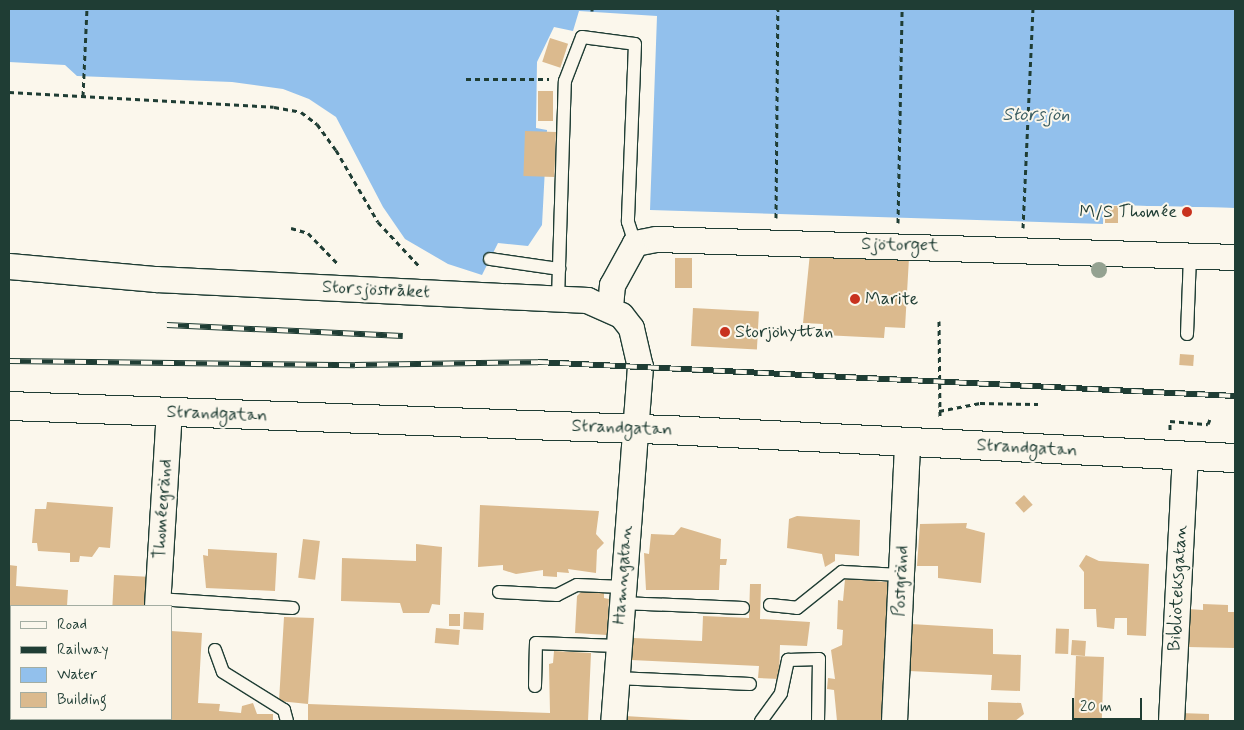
<!DOCTYPE html>
<html>
<head>
<meta charset="utf-8">
<style>
	body { margin:0 }
	#map { position:relative; width:1244px; height:730px; overflow:hidden; background:#fbf7ec; font-family:Mynerve,sans-serif }
	div>[style] { position:absolute }
	.water>* { inset:0; background:#92c0ec }
	.pier>* { inset:0; background:#fbf7ec }
	.building>* { inset:0; background:#dbba8e; transform-origin:0 0 }
	.path>* { height:3px; margin-top:-1.5px; transform-origin:0; background:repeating-linear-gradient(90deg,#1f3d34 0 5px,transparent 0 9px) }
	.roads { filter:drop-shadow(1px 0 #1f3d34) drop-shadow(-1px 0 #1f3d34) drop-shadow(0 1px #1f3d34) drop-shadow(0 -1px #1f3d34) }
	.lane>* { height:12px; margin:-6px; padding:0 6px; transform-origin:6px; border-radius:6px; background:#fbf7ec }
	.street>* { height:25px; margin:-12.5px; padding:0 12.5px; transform-origin:12.5px; border-radius:12.5px; background:#fbf7ec }
	.secondary>* { height:28px; margin:-14px; padding:0 14px; transform-origin:14px; border-radius:14px; background:#fbf7ec }
	.rail>* { height:5.5px; margin-top:-2.75px; transform-origin:0; background:repeating-linear-gradient(90deg,#fbf7ec 0 11px,#1f3d34 0 22px); box-sizing:border-box; border-block:1px solid #1f3d34 }
	.trees>* { width:16px; height:16px; margin:-8px; border-radius:50%; background:#94a291 }
	.dots>* { width:14px; height:14px; translate:-50% -50%; box-sizing:border-box; border:2px solid #fbf7ec; border-radius:50% }
	span { translate:-50% -50%; white-space:nowrap; text-align:center; line-height:1.15; -webkit-text-stroke:4px #fbf7ec; paint-order:stroke }
	.poi-label { font-size:18px; color:#1f3d34 }
	.right { translate:-100% -50%; text-align:right }
	.left { translate:0 -50%; text-align:left }
	.street-label { font-size:18px; color:#1f3d34 }
	.water-label { font-size:19px; color:#3c5e62; font-style:italic }
	.frame { position:absolute; inset:0; border:10px solid #1f3d34; pointer-events:none }
	.legend { position:absolute; left:10px; top:605px; width:162px; height:115px; box-sizing:border-box; background:#fbf7ec; border:1px solid #a3ada2; margin:0; padding:6px 9px; list-style:none; font-size:15px; color:#1f3d34 }
	.legend li { display:flex; align-items:center; gap:10px; height:25px }
	.legend b { width:25px; border:1px solid #a3ada2 }
	.scale { position:absolute; left:1072px; top:698px; width:70px; height:22px; box-sizing:border-box; border:2px solid #1f3d34; border-top:0; padding-left:6px; font-size:15px; line-height:18px; white-space:nowrap; color:#1f3d34; -webkit-text-stroke:4px #fbf7ec; paint-order:stroke }
</style>
</head>
<body>
<div id="map">
	<div class="water">
		<div style="clip-path:polygon(9px 9px,1235px 9px,1235px 208px,1104px 205px,1103px 224px,650px 210px,657px 16px,579px 11px,573px 31px,554px 27px,537px 62px,536px 128px,547px 130px,542px 225px,528px 246px,498px 243px,482px 275px,448px 264px,405px 239px,383px 207px,336px 117px,309px 99px,283px 89px,232px 82px,77px 76px,65px 65px,9px 62px)"></div>
	</div>
	<div class="pier">
		<div style="clip-path:polygon(1104px 205px,1235px 208px,1235px 210px,1106px 207px,1103px 224px)"></div>
	</div>
	<div class="building">
		<div style="left:550px;top:38px;width:19px;height:25px;rotate:18deg"></div>
		<div style="left:538px;top:91px;width:15px;height:30px"></div>
		<div style="left:525px;top:131px;width:31px;height:45px;rotate:2deg"></div>
		<div style="left:1105px;top:206px;width:13px;height:17px"></div>
		<div style="clip-path:polygon(810px 253px,909px 258px,905px 328px,885px 327px,884px 338px,823px 335px,823px 324px,803px 323px)"></div>
		<div style="left:675px;top:258px;width:17px;height:30px"></div>
		<div style="left:693px;top:308px;width:66px;height:38px;rotate:3deg"></div>
		<div style="left:1180px;top:354px;width:14px;height:11px;rotate:4deg"></div>
		<div style="left:1024px;top:495px;width:13px;height:12px;rotate:48deg"></div>
		<div style="clip-path:polygon(47px 502px,113px 507px,110px 548px,99px 547px,92px 557px,80px 556px,79px 562px,70px 562px,70px 553px,38px 551px,37px 543px,32px 543px,35px 509px,46px 509px)"></div>
		<div style="clip-path:polygon(480px 505px,599px 511px,596px 534px,604px 543px,597px 550px,596px 573px,568px 569px,569px 573px,557px 572px,557px 577px,543px 576px,543px 570px,516px 574px,503px 570px,503px 565px,478px 567px)"></div>
		<div style="clip-path:polygon(797px 516px,860px 520px,859px 556px,835px 554px,835px 561px,825px 567px,822px 554px,787px 548px,789px 519px)"></div>
		<div style="clip-path:polygon(967px 523px,966px 528px,985px 533px,981px 583px,938px 578px,938px 566px,917px 566px,920px 524px)"></div>
		<div style="clip-path:polygon(681px 527px,721px 539px,720px 559px,727px 559px,726px 565px,720px 565px,719px 590px,646px 590px,644px 553px,649px 554px,651px 534px,674px 535px)"></div>
		<div style="left:303px;top:539px;width:17px;height:39px;rotate:7deg"></div>
		<div style="clip-path:polygon(416px 544px,442px 547px,440px 605px,432px 604px,429px 613px,403px 613px,400px 603px,341px 601px,342px 558px,416px 561px)"></div>
		<div style="clip-path:polygon(208px 549px,277px 553px,275px 591px,206px 588px,203px 555px,208px 556px)"></div>
		<div style="clip-path:polygon(1086px 555px,1099px 561px,1149px 564px,1146px 636px,1127px 635px,1127px 618px,1115px 618px,1114px 629px,1097px 627px,1096px 609px,1084px 609px,1084px 572px,1079px 566px)"></div>
		<div style="clip-path:polygon(9px 565px,17px 566px,16px 586px,68px 590px,67px 606px,11px 606px,9px 619px)"></div>
		<div style="left:114px;top:575px;width:33px;height:31px;rotate:3deg"></div>
		<div style="clip-path:polygon(845px 579px,888px 582px,882px 721px,837px 721px,834px 690px,827px 689px,828px 678px,835px 679px,831px 650px,842px 645px,843px 630px,837px 629px,838px 600px,843px 601px)"></div>
		<div style="clip-path:polygon(750px 584px,761px 584px,760px 619px,810px 622px,807px 646px,780px 645px,779px 679px,758px 678px,759px 666px,631px 660px,633px 638px,702px 641px,703px 616px,749px 618px)"></div>
		<div style="clip-path:polygon(582px 591px,604px 592px,604px 598px,609px 599px,607px 635px,575px 633px,577px 596px)"></div>
		<div style="clip-path:polygon(1203px 604px,1228px 605px,1228px 612px,1235px 612px,1235px 648px,1188px 647px,1188px 609px,1203px 610px)"></div>
		<div style="left:464px;top:612px;width:20px;height:17px;rotate:3deg"></div>
		<div style="left:449px;top:614px;width:11px;height:12px"></div>
		<div style="clip-path:polygon(284px 617px,314px 618px,308px 704px,550px 713px,549px 664px,553px 663px,554px 651px,591px 653px,588px 721px,308px 721px,308px 704px,279px 701px)"></div>
		<div style="clip-path:polygon(911px 624px,993px 629px,993px 654px,1021px 655px,1020px 691px,991px 690px,992px 675px,909px 671px)"></div>
		<div style="left:436px;top:628px;width:24px;height:15px;rotate:5deg"></div>
		<div style="left:1069px;top:629px;width:25px;height:13px;rotate:92deg"></div>
		<div style="clip-path:polygon(171px 631px,202px 633px,198px 703px,220px 704px,219px 711px,241px 713px,242px 706px,253px 703px,257px 714px,273px 714px,273px 721px,166px 721px,171px 719px)"></div>
		<div style="left:1072px;top:640px;width:14px;height:15px;rotate:4deg"></div>
		<div style="left:1076px;top:656px;width:28px;height:65px;rotate:2deg"></div>
		<div style="clip-path:polygon(9px 688px,11px 719px,128px 721px,9px 721px)"></div>
		<div style="clip-path:polygon(988px 702px,1021px 703px,1024px 714px,1015px 721px,988px 721px)"></div>
		<div style="clip-path:polygon(1180px 713px,1209px 714px,1209px 721px,1179px 721px)"></div>
		<div style="clip-path:polygon(625px 716px,691px 720px,691px 721px,624px 721px)"></div>
	</div>
	<div class="path">
		<div style="left:592px;top:11px;width:2px;rotate:-90deg"></div>
		<div style="left:466px;top:79px;width:83px"></div>
		<div style="left:9px;top:92px;width:265px;rotate:3.2deg"></div>
		<div style="left:274px;top:107px;width:27px;rotate:10deg"></div>
		<div style="left:301px;top:112px;width:20px;rotate:37deg"></div>
		<div style="left:317px;top:124px;width:32px;rotate:54deg"></div>
		<div style="left:336px;top:150px;width:83px;rotate:59.7deg"></div>
		<div style="left:378px;top:222px;width:62px;rotate:47deg"></div>
		<div style="left:83px;top:96px;width:87px;rotate:-87.4deg"></div>
		<div style="left:776px;top:218px;width:209px;rotate:-89.5deg"></div>
		<div style="left:898px;top:223px;width:214px;rotate:-88.9deg"></div>
		<div style="left:291px;top:228px;width:18px;rotate:16deg"></div>
		<div style="left:308px;top:233px;width:43px;rotate:45.9deg"></div>
		<div style="left:1023px;top:228px;width:219px;rotate:-87.4deg"></div>
		<div style="left:939px;top:321px;width:97px;rotate:89.4deg"></div>
		<div style="left:939px;top:411px;width:42px;rotate:-11deg"></div>
		<div style="left:980px;top:403px;width:58px;rotate:1deg"></div>
		<div style="left:1170px;top:430px;width:9px;rotate:-90deg"></div>
		<div style="left:1170px;top:421px;width:38px;rotate:5deg"></div>
		<div style="left:1208px;top:424px;width:5px;rotate:-68deg"></div>
	</div>
	<div class="roads">
		<div class="lane">
			<div style="left:490px;top:259px;width:70px;rotate:8.2deg"></div>
			<div style="left:558px;top:299px;width:218px;rotate:-88.2deg"></div>
			<div style="left:565px;top:81px;width:47px;rotate:-68.9deg"></div>
			<div style="left:582px;top:37px;width:53px;rotate:7.5deg"></div>
			<div style="left:635px;top:44px;width:178px;rotate:92.3deg"></div>
			<div style="left:628px;top:222px;width:22px;rotate:72deg"></div>
			<div style="left:1187px;top:334px;width:79px;rotate:-87.8deg"></div>
			<div style="left:499px;top:592px;width:58px;rotate:3deg"></div>
			<div style="left:557px;top:595px;width:22px;rotate:-27deg"></div>
			<div style="left:577px;top:585px;width:45px;rotate:2.5deg"></div>
			<div style="left:158px;top:599px;width:135px;rotate:3.8deg"></div>
			<div style="left:621px;top:603px;width:122px;rotate:2.3deg"></div>
			<div style="left:770px;top:605px;width:27px;rotate:6deg"></div>
			<div style="left:797px;top:608px;width:58px;rotate:-38.7deg"></div>
			<div style="left:842px;top:572px;width:59px;rotate:2.9deg"></div>
			<div style="left:215px;top:650px;width:23px;rotate:70deg"></div>
			<div style="left:223px;top:672px;width:72px;rotate:31.9deg"></div>
			<div style="left:284px;top:710px;width:11px;rotate:75deg"></div>
			<div style="left:616px;top:678px;width:134px;rotate:2.6deg"></div>
			<div style="left:535px;top:686px;width:43px;rotate:-88.7deg"></div>
			<div style="left:536px;top:643px;width:82px;rotate:2.1deg"></div>
			<div style="left:761px;top:721px;width:34px;rotate:-54deg"></div>
			<div style="left:781px;top:693px;width:34px;rotate:-78deg"></div>
			<div style="left:788px;top:660px;width:31px;rotate:-2deg"></div>
			<div style="left:819px;top:659px;width:62px;rotate:90.9deg"></div>
		</div>
		<div class="street">
			<div style="left:9px;top:266px;width:148px;rotate:5.1deg"></div>
			<div style="left:156px;top:279px;width:432px;rotate:2.8deg"></div>
			<div style="left:587px;top:300px;width:37px;rotate:24deg"></div>
			<div style="left:621px;top:315px;width:16px;rotate:52deg"></div>
			<div style="left:631px;top:328px;width:39px;rotate:77deg"></div>
			<div style="left:640px;top:366px;width:356px;rotate:94.3deg"></div>
			<div style="left:610px;top:307px;width:22px;rotate:-85deg"></div>
			<div style="left:612px;top:285px;width:48px;rotate:-61.3deg"></div>
			<div style="left:635px;top:243px;width:21px;rotate:-11deg"></div>
			<div style="left:656px;top:239px;width:579px;rotate:1.78deg"></div>
			<div style="left:157px;top:606px;width:194px;rotate:-86.5deg"></div>
			<div style="left:150px;top:721px;width:2px;rotate:-63deg"></div>
			<div style="left:894px;top:721px;width:280px;rotate:-87.3deg"></div>
			<div style="left:1171px;top:721px;width:266px;rotate:-87deg"></div>
		</div>
		<div class="secondary">
			<div style="left:9px;top:406px;width:659px;rotate:2.09deg"></div>
			<div style="left:668px;top:430px;width:568px;rotate:2.83deg"></div>
		</div>
	</div>
	<div class="rail">
		<div style="left:167px;top:325px;width:236px;rotate:2.7deg"></div>
		<div style="left:9px;top:361px;width:346px;rotate:0.7deg"></div>
		<div style="left:355px;top:365px;width:183px;rotate:-0.9deg"></div>
		<div style="left:538px;top:362px;width:698px;rotate:2.79deg"></div>
	</div>
	<div class="trees">
		<div style="left:1099px;top:270px"></div>
	</div>
	<div class="dots">
		<div style="left:1187px;top:212px;background:#c8321e"></div>
		<div style="left:855px;top:299px;background:#c8321e"></div>
		<div style="left:725px;top:332px;background:#c8321e"></div>
	</div>
	<div class="poi-label">
		<span class="right" style="left:1177px;top:212px">M/S Thomée</span>
		<span class="left" style="left:865px;top:299px">Marite</span>
		<span class="left" style="left:735px;top:332px">Storjöhyttan</span>
	</div>
	<div class="street-label">
		<span style="left:900px;top:245px;rotate:1deg">Sjötorget</span>
		<span style="left:376px;top:290px;rotate:3deg">Storsjöstråket</span>
		<span style="left:217px;top:414px;rotate:2deg">Strandgatan</span>
		<span style="left:622px;top:428px;rotate:2deg">Strandgatan</span>
		<span style="left:1027px;top:448px;rotate:3deg">Strandgatan</span>
		<span style="left:163px;top:509px;rotate:-86deg">Thoméegränd</span>
		<span style="left:623px;top:575px;rotate:-86deg">Hamngatan</span>
		<span style="left:901px;top:581px;rotate:-87deg">Postgränd</span>
		<span style="left:1178px;top:588px;rotate:-87deg">Biblioteksgatan</span>
	</div>
	<div class="water-label">
		<span style="left:1036px;top:115px">Storsjön</span>
	</div>
	<div class="frame"></div>
	<ul class="legend">
	<li><b style="height:6px;background:#fbf7ec"></b>Road</li>
	<li><b style="height:6px;background:#1f3d34"></b>Railway</li>
	<li><b style="height:14px;background:#92c0ec"></b>Water</li>
	<li><b style="height:14px;background:#dbba8e"></b>Building</li>
	</ul>
	<div class="scale">20 m</div>
</div>
</body>
</html>
